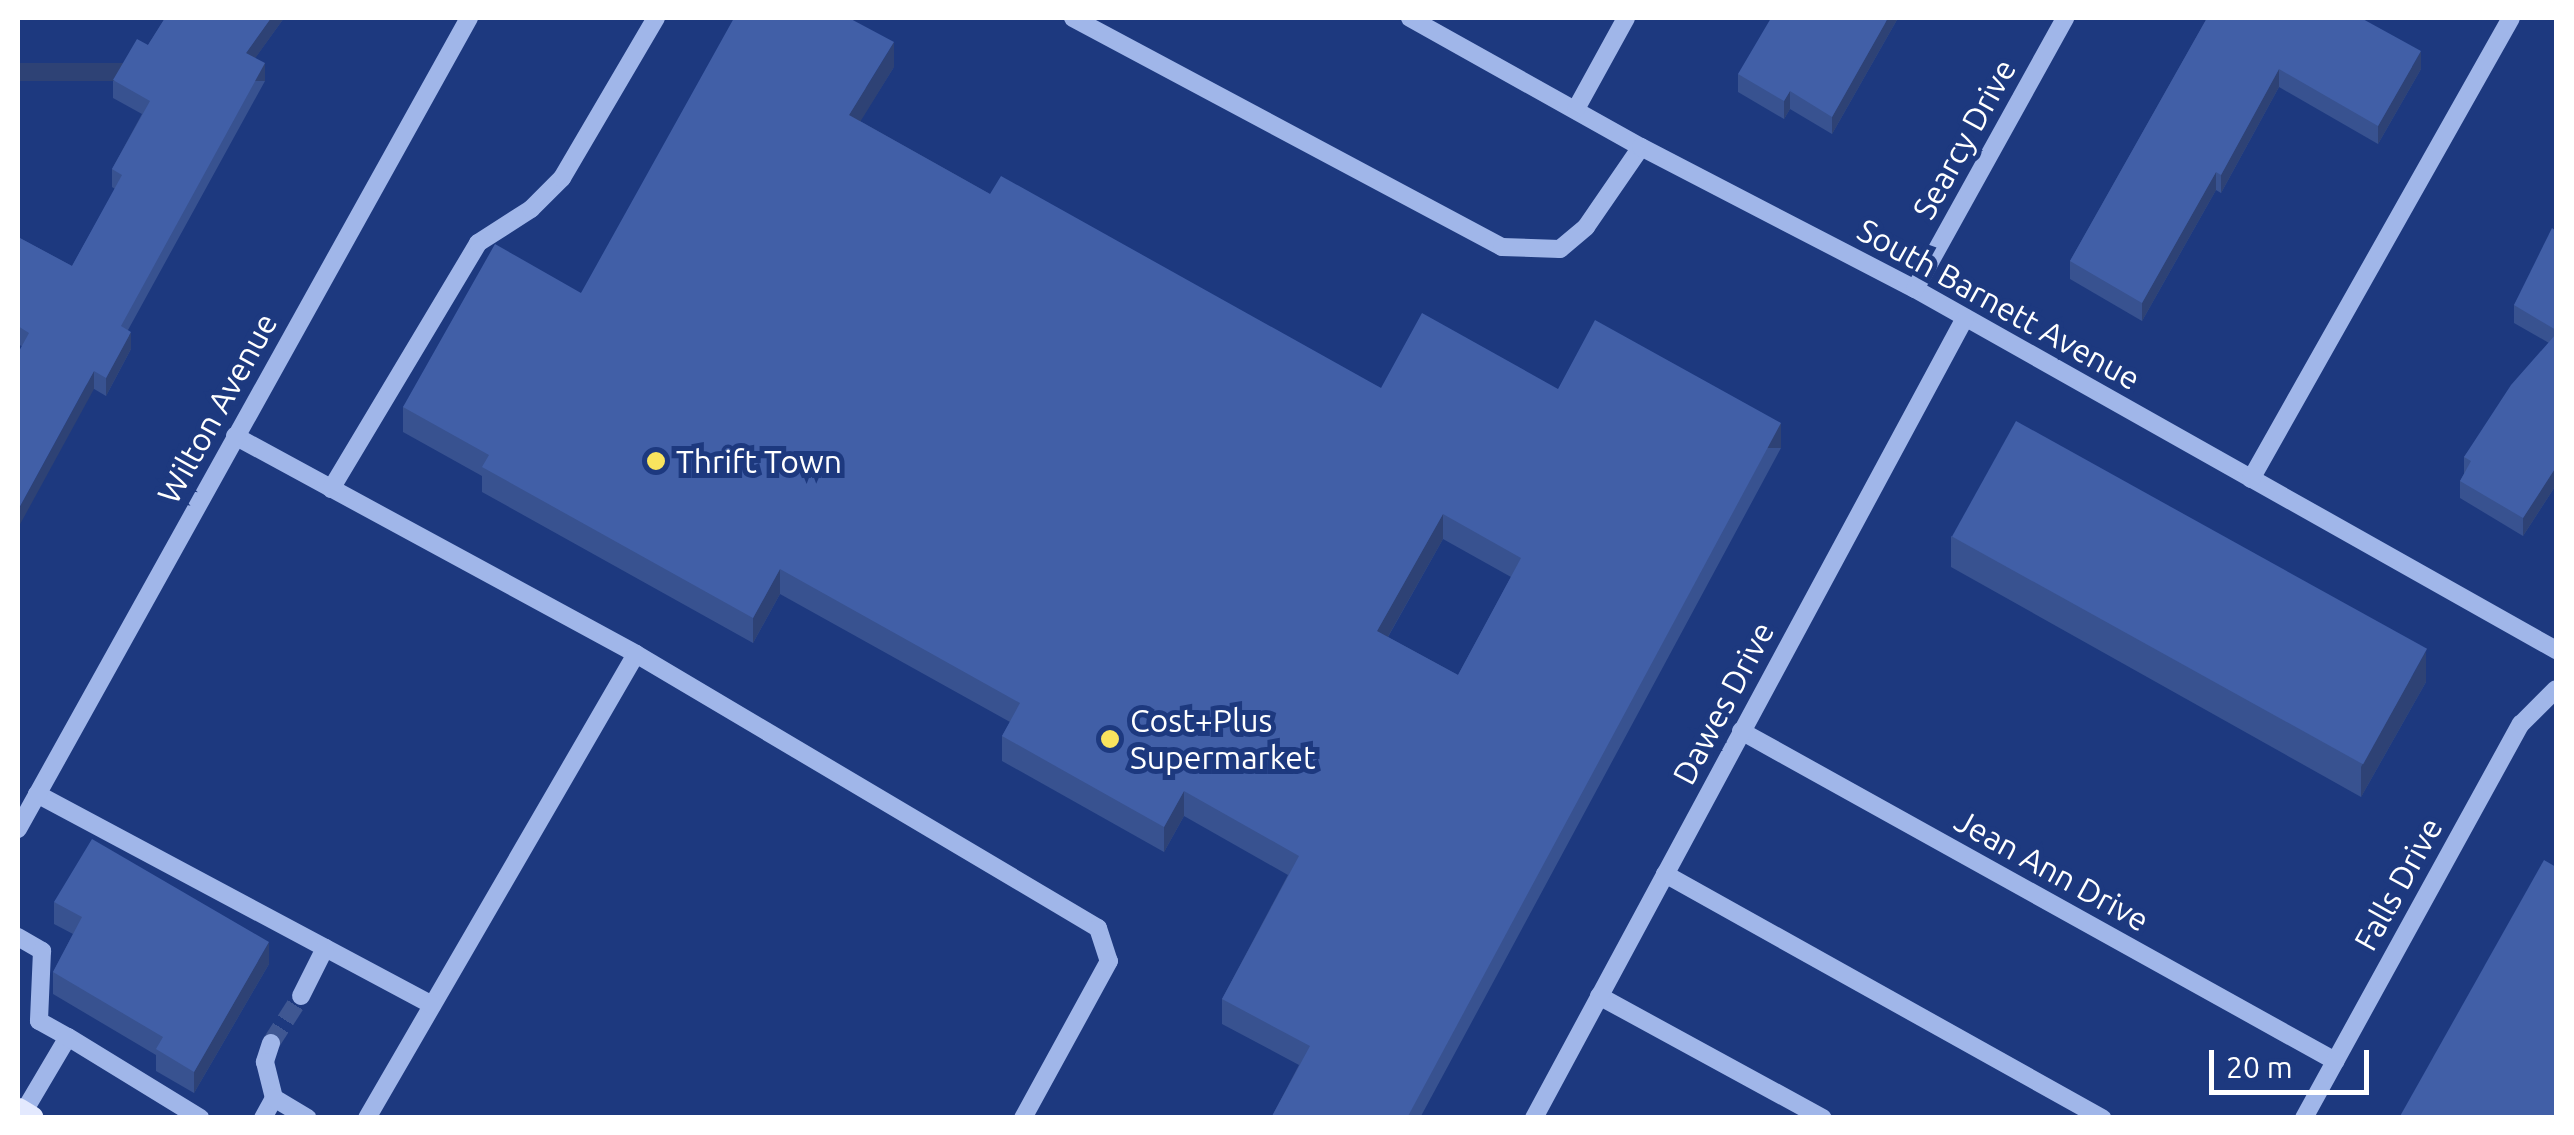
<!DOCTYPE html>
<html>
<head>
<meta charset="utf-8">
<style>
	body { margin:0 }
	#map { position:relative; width:2574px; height:1135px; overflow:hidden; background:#1d397f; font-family:Ubuntu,sans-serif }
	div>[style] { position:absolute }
	.minor-tunnel>* { height:18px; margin-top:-9px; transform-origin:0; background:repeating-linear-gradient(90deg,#3f5792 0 18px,transparent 0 27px) }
	.minor>* { height:18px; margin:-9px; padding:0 9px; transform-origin:9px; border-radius:9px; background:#a0b6e9 }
	.major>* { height:25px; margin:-12.5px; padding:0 12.5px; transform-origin:12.5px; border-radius:12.5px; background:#e3e9fe }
	.wall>* { inset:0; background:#385290 }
	.shaded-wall>* { inset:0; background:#2e4275; transform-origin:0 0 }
	.building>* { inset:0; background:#415fa7; transform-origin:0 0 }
	.dots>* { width:28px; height:28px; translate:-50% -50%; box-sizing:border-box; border:5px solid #1d397f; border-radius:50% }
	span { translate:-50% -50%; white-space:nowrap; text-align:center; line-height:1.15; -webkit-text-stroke:10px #1d397f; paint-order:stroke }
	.street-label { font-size:32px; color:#fff }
	.poi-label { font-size:32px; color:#fff }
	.left { translate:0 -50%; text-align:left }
	.frame { position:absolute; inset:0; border:20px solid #fff; pointer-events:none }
	.scale { position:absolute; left:2209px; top:1050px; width:160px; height:45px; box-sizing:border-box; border:5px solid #fff; border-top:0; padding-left:12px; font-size:30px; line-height:35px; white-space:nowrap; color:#fff; -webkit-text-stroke:8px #1d397f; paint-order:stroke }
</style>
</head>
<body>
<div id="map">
	<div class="minor-tunnel">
		<div style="left:271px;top:1043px;width:56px;rotate:-57.4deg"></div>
	</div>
	<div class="minor">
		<div style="left:1073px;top:18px;width:486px;rotate:28.1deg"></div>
		<div style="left:1502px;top:247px;width:58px;rotate:2deg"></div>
		<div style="left:1560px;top:249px;width:34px;rotate:-40deg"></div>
		<div style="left:1586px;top:227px;width:97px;rotate:-55.5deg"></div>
		<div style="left:1410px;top:18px;width:265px;rotate:29.2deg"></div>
		<div style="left:1641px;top:147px;width:309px;rotate:27.4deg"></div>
		<div style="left:1915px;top:289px;width:736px;rotate:29.39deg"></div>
		<div style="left:1576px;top:109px;width:104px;rotate:-61.2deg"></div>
		<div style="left:1915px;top:289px;width:310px;rotate:-61deg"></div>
		<div style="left:235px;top:436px;width:456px;rotate:28.5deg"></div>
		<div style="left:636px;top:654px;width:536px;rotate:120.1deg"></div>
		<div style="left:2251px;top:479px;width:529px;rotate:-60.58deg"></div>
		<div style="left:331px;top:489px;width:287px;rotate:-59.1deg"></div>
		<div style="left:478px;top:243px;width:63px;rotate:-32.7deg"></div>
		<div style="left:531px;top:209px;width:44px;rotate:-45deg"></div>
		<div style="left:562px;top:178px;width:186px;rotate:-59.6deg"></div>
		<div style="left:636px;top:654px;width:537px;rotate:30.67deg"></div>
		<div style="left:1098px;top:928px;width:35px;rotate:72deg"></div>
		<div style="left:1109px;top:961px;width:179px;rotate:118.7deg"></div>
		<div style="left:1741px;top:731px;width:680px;rotate:29.05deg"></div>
		<div style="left:37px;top:794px;width:448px;rotate:28.1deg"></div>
		<div style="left:18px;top:829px;width:928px;rotate:-60.92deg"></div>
		<div style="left:1665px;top:874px;width:501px;rotate:29.18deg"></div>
		<div style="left:18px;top:937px;width:28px;rotate:30deg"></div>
		<div style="left:42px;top:951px;width:70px;rotate:92.5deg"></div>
		<div style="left:39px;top:1021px;width:33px;rotate:29deg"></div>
		<div style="left:301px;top:996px;width:54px;rotate:-63.4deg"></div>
		<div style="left:1599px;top:996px;width:255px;rotate:28.6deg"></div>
		<div style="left:271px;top:1043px;width:20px;rotate:108deg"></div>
		<div style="left:265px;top:1062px;width:37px;rotate:76deg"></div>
		<div style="left:23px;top:1113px;width:88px;rotate:-59.4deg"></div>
		<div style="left:68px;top:1037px;width:155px;rotate:31.5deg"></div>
		<div style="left:263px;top:1118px;width:23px;rotate:-61deg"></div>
		<div style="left:274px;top:1098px;width:39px;rotate:31deg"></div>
		<div style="left:1534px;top:1118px;width:909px;rotate:-61.69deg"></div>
		<div style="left:2304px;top:1118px;width:450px;rotate:-61.2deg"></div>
		<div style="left:2521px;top:724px;width:49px;rotate:-45deg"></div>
	</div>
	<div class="major">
		<div style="left:18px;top:1110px;width:15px;rotate:32deg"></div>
	</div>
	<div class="wall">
		<div style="clip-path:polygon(165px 18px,284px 18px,255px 58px,265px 81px,128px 330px,131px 349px,106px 396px,18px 344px,18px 237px,72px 266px,115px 189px,112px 187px,112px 169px,142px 114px,113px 98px,113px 80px,148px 45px)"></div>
		<div style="clip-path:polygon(1898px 18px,1832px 134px,1790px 109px,1784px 119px,1738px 92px,1738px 74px)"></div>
		<div style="clip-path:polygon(2207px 18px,2421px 69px,2378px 144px,2279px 87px,2221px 193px,2216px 190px,2142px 321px,2070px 279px,2070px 261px)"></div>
		<div style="clip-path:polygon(evenodd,894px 67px,860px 121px,990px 194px,1381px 388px,1558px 389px,1781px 448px,1420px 1118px,1271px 1118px,1299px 1065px,1222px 1024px,1222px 999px,1288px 875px,1184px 816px,1164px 852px,1002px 761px,1002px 736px,1010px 722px,780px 594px,753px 643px,482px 492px,482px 476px,403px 432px,403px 407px,581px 293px,894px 67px,1443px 539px,1511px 577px,1458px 675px,1388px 637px,1443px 539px)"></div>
		<div style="clip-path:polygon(2556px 231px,2556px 485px,2523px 536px,2460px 498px,2460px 481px,2464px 474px,2464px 457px,2549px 343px,2514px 323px,2514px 305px)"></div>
		<div style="clip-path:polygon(1951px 536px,2426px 682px,2361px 797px,1951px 567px)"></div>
		<div style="clip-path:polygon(54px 902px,269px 964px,194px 1093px,156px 1071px,156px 1055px,53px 994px,53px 972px,73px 934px,54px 924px)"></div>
	</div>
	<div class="shaded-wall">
		<div style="clip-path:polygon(271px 18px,284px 18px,246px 71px,246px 53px)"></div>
		<div style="clip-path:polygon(1888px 18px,1898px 18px,1832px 134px,1832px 117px)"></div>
		<div style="clip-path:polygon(894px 42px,894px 67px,849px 140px,849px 115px)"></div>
		<div style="clip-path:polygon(2421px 51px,2421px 69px,2378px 144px,2378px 126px)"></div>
		<div style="left:265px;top:63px;width:18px;height:300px;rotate:90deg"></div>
		<div style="clip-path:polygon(2279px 69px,2279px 87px,2221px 193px,2221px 175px)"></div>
		<div style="clip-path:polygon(1790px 91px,1790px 109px,1784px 119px,1784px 101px)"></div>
		<div style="clip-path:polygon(2216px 172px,2216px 190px,2142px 321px,2142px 303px)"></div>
		<div style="clip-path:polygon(131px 332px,131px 349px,106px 396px,106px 378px)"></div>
		<div style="clip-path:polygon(94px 371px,94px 389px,18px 528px,18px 510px)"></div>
		<div style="left:1781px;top:423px;width:25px;height:789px;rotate:90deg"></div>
		<div style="clip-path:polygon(2556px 467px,2556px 485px,2523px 536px,2523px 518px)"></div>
		<div style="clip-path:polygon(1443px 514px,1443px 539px,1377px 656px,1377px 631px)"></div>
		<div style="clip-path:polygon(780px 569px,780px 594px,753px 643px,753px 618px)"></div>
		<div style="clip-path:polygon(2426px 651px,2426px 682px,2361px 797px,2361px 767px)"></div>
		<div style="clip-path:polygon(1184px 791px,1184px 816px,1164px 852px,1164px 827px)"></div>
		<div style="clip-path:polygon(269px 942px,269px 964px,194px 1093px,194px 1072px)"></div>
	</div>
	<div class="building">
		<div style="clip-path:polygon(165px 18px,271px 18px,246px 53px,265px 63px,121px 326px,131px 332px,106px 378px,94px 371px,18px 510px,18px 353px,29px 333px,18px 326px,18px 237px,72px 266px,122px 175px,112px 169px,150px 101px,113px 80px,137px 39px,148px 45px)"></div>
		<div style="clip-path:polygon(evenodd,734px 18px,849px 18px,894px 42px,849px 115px,990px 194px,1001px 176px,1381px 388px,1422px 313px,1558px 389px,1595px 320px,1781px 423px,1407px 1118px,1271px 1118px,1310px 1046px,1222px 999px,1299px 856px,1184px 791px,1164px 827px,1002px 736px,1020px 703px,780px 569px,753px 618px,482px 467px,489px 455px,403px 407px,495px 244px,581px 293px,734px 18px,1443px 514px,1521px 558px,1458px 675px,1377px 631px,1443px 514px)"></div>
		<div style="clip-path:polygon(1771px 18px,1888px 18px,1832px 117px,1790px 91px,1784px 101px,1738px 74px)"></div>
		<div style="clip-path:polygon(2207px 18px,2361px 18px,2421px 51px,2378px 126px,2279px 69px,2221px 175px,2216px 172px,2142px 303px,2070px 261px)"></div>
		<div style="clip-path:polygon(2552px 228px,2556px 231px,2556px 330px,2514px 305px)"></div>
		<div style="clip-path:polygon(2556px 334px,2556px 467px,2523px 518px,2460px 481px,2471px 461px,2464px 457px,2511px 385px)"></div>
		<div style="left:2016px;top:421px;width:470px;height:132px;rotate:29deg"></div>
		<div style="clip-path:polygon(92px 839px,269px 942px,194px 1072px,156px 1049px,163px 1037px,53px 972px,82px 917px,54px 902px)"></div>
		<div style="clip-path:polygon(2544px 860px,2556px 867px,2556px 1118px,2399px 1118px)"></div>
	</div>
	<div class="dots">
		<div style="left:656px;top:461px;background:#f9e45e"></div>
		<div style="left:1110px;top:739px;background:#f9e45e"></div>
	</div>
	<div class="street-label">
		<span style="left:1964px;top:139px;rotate:-61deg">Searcy Drive</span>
		<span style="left:1999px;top:304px;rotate:29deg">South Barnett Avenue</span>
		<span style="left:217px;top:408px;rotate:-61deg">Wilton Avenue</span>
		<span style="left:1723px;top:703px;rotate:-62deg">Dawes Drive</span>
		<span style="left:2052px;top:870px;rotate:29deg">Jean Ann Drive</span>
		<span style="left:2398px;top:884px;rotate:-61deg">Falls Drive</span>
	</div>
	<div class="poi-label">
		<span class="left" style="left:676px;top:461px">Thrift Town</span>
		<span class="left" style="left:1130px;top:739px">Cost+Plus<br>Supermarket</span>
	</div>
	<div class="frame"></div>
	<div class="scale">20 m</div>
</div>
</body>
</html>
